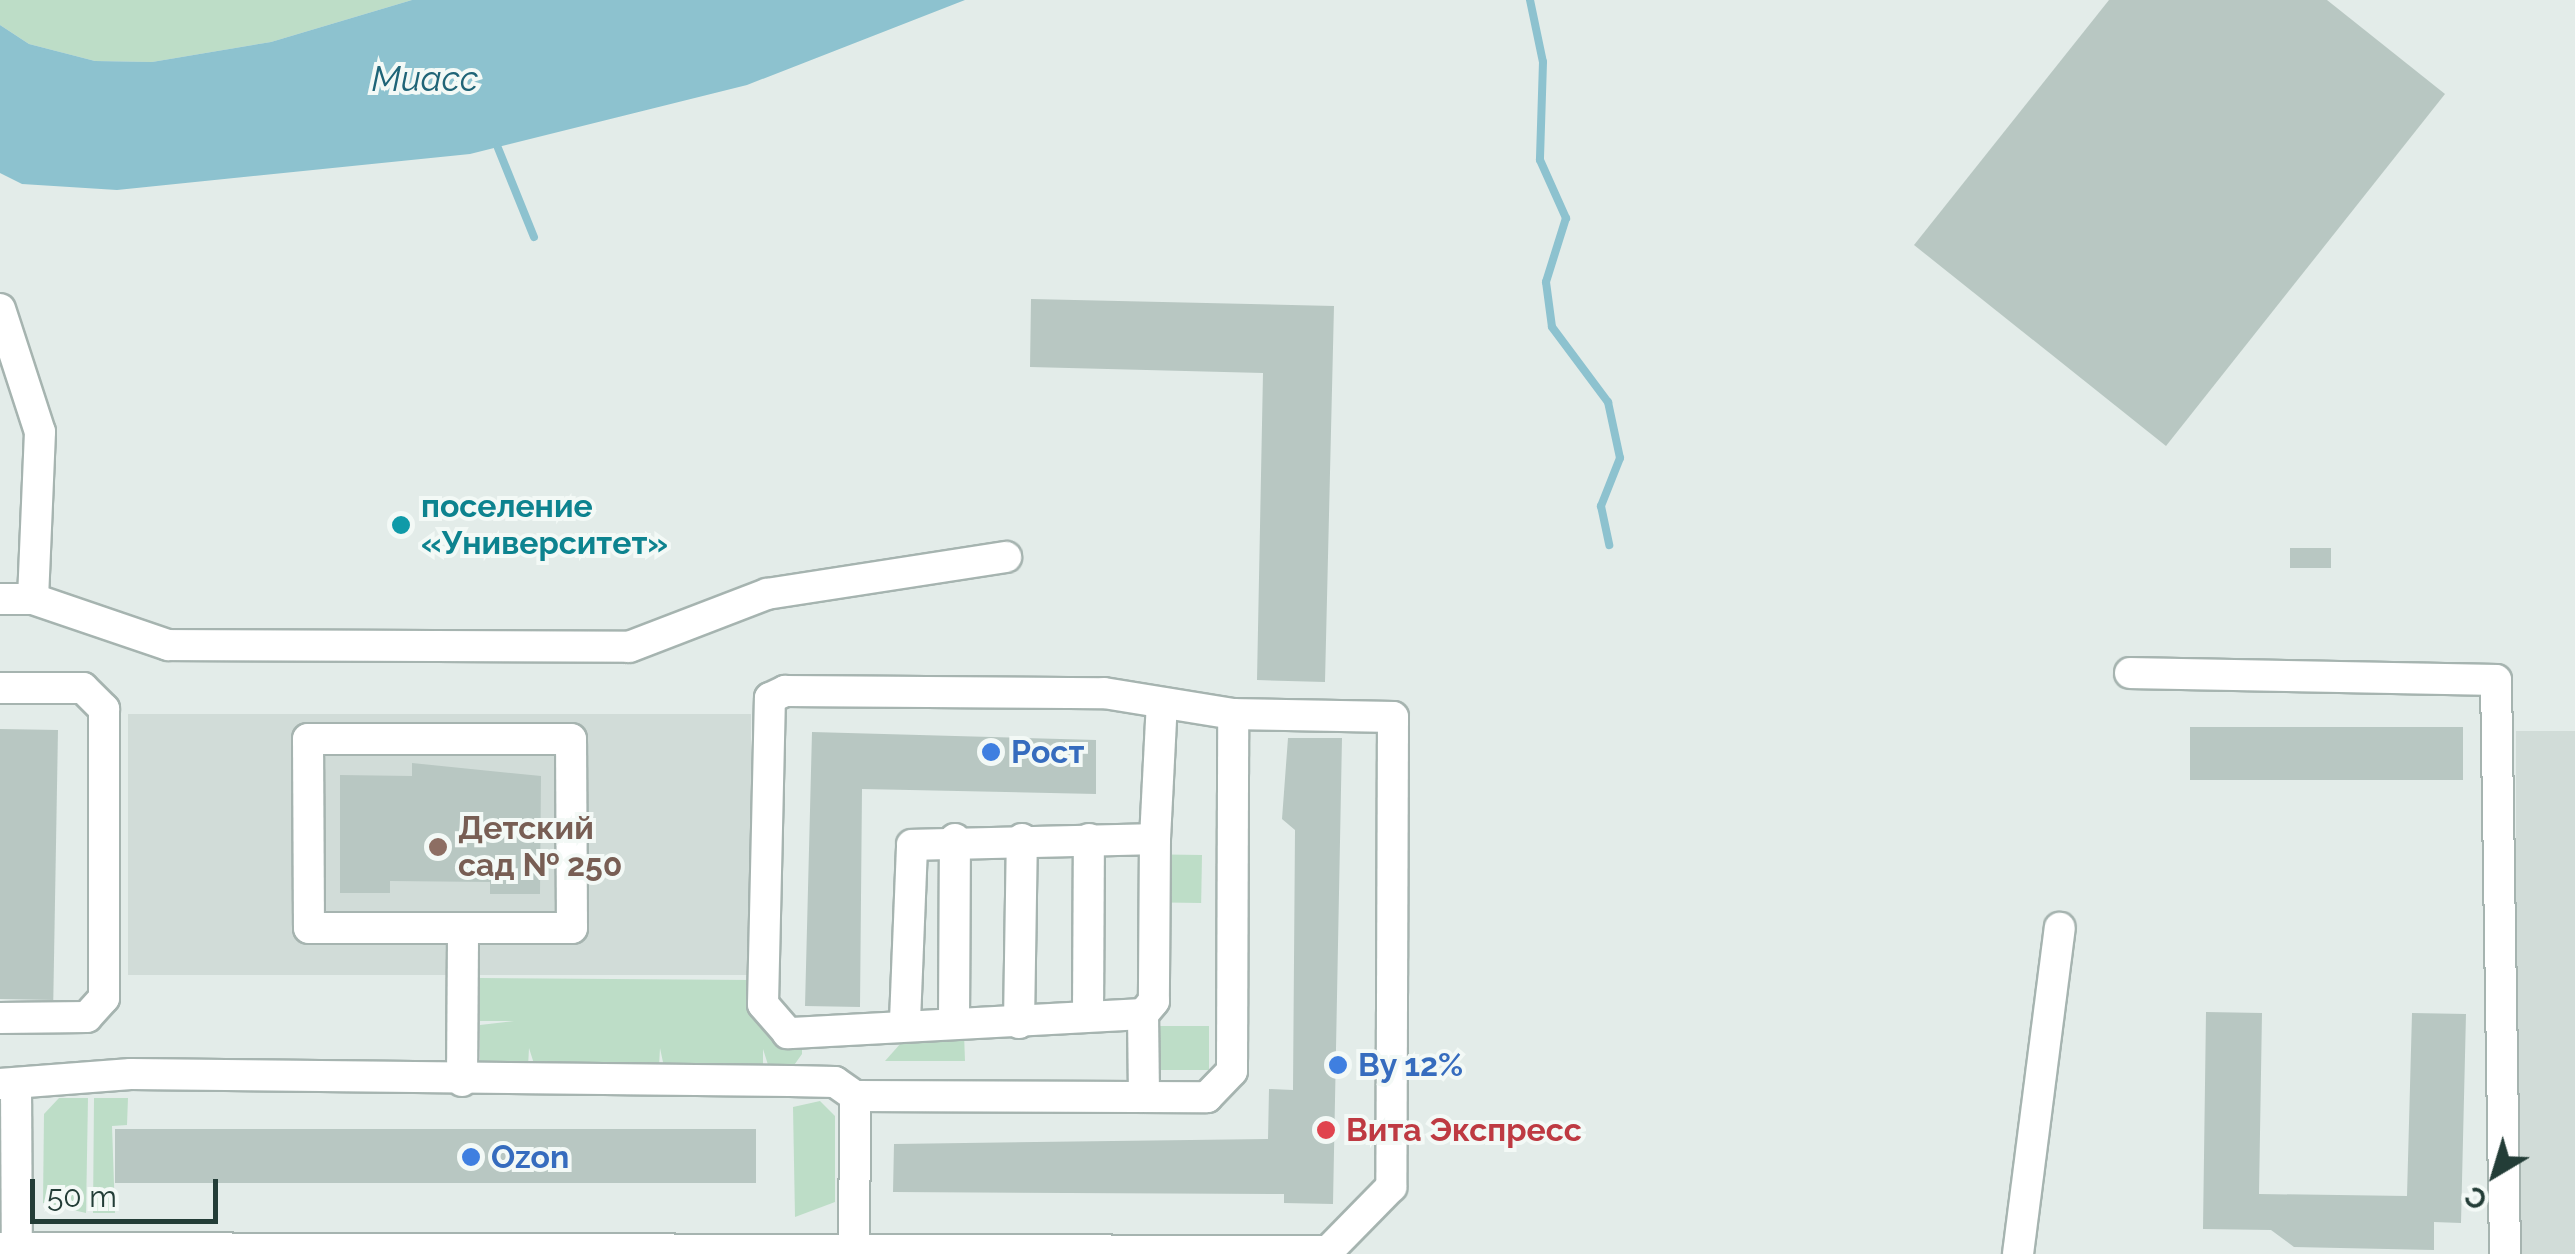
<!DOCTYPE html>
<html>
<head>
<meta charset="utf-8">
<style>
	body { margin:0 }
	#map { position:relative; width:2575px; height:1254px; overflow:hidden; background:#e3ece9; font-family:Raleway,sans-serif }
	div>[style] { position:absolute }
	.built>* { inset:0; background:#d1dcd8; transform-origin:0 0 }
	.green>* { inset:0; background:#bdddc7; transform-origin:0 0 }
	.water>* { inset:0; background:#8dc2cf }
	.stream>* { height:8px; margin:-4px; padding:0 4px; transform-origin:4px; border-radius:4px; background:#8dc2cf }
	.building>* { inset:0; background:#b8c7c2; transform-origin:0 0 }
	.roads { filter:drop-shadow(2px 0 #a6b4b0) drop-shadow(-2px 0 #a6b4b0) drop-shadow(0 2px #a6b4b0) drop-shadow(0 -2px #a6b4b0) }
	.minor>* { height:30px; margin:-15px; padding:0 15px; transform-origin:15px; border-radius:15px; background:#fff }
	.dots>* { width:28px; height:28px; translate:-50% -50%; box-sizing:border-box; border:5px solid #f3f9f6; border-radius:50% }
	span { translate:-50% -50%; white-space:nowrap; text-align:center; line-height:1.15; -webkit-text-stroke:8px #f3f9f6; paint-order:stroke }
	.culture-label { font-size:32px; color:#0d838f; font-weight:700 }
	.left { translate:0 -50%; text-align:left }
	.shop-label { font-size:32px; color:#366cbe; font-weight:700 }
	.education-label { font-size:32px; color:#785e54; font-weight:700 }
	.health-label { font-size:32px; color:#be3a42; font-weight:700 }
	.water-label { font-size:35px; color:#1f6477; font-style:italic }
	.north { position:absolute; left:2445px; top:1124px; width:100px; height:100px; -webkit-text-stroke:8px #f3f9f6; paint-order:stroke; rotate:218deg; font-size:28px; font-weight:700; line-height:40px; text-align:center; color:#233d37 }
	.north::after { content:''; display:block; margin:auto; width:35px; height:45px; background:#233d37; clip-path:polygon(50% 0,100% 100%,50% 72%,0 100%) }
	.scale { position:absolute; left:30px; top:1179px; width:188px; height:45px; box-sizing:border-box; border:5px solid #233d37; border-top:0; padding-left:12px; font-size:30px; line-height:35px; white-space:nowrap; color:#233d37; -webkit-text-stroke:8px #f3f9f6; paint-order:stroke }
</style>
</head>
<body>
<div id="map">
	<div class="built">
		<div style="left:128px;top:714px;width:623px;height:261px"></div>
		<div style="left:2516px;top:731px;width:59px;height:523px"></div>
	</div>
	<div class="green">
		<div style="clip-path:polygon(0 0,412px 0,271px 42px,152px 62px,95px 61px,29px 44px,0 25px)"></div>
		<div style="left:1202px;top:855px;width:48px;height:35px;rotate:91deg"></div>
		<div style="clip-path:polygon(480px 978px,752px 980px,752px 1009px,776px 1044px,802px 1045px,802px 1054px,792px 1068px,769px 1068px,763px 1049px,763px 1067px,664px 1067px,660px 1048px,659px 1067px,535px 1067px,529px 1048px,528px 1067px,480px 1063px,480px 1025px,514px 1021px,480px 1021px)"></div>
		<div style="left:1154px;top:1026px;width:55px;height:44px"></div>
		<div style="clip-path:polygon(909px 1034px,964px 1034px,965px 1061px,885px 1061px)"></div>
		<div style="clip-path:polygon(59px 1098px,88px 1098px,86px 1213px,43px 1203px,44px 1114px)"></div>
		<div style="clip-path:polygon(94px 1098px,128px 1098px,127px 1125px,112px 1126px,115px 1213px,93px 1213px)"></div>
		<div style="clip-path:polygon(820px 1101px,835px 1116px,835px 1202px,795px 1217px,793px 1107px)"></div>
	</div>
	<div class="water">
		<div style="clip-path:polygon(412px 0,965px 0,747px 85px,470px 154px,117px 190px,22px 184px,0 173px,0 25px,29px 44px,95px 61px,152px 62px,271px 42px)"></div>
	</div>
	<div class="stream">
		<div style="left:1530px;top:0;width:63px;rotate:78.2deg"></div>
		<div style="left:1543px;top:62px;width:98px;rotate:91.8deg"></div>
		<div style="left:1540px;top:160px;width:64px;rotate:65.9deg"></div>
		<div style="left:1566px;top:218px;width:67px;rotate:107.4deg"></div>
		<div style="left:1546px;top:282px;width:45px;rotate:82.4deg"></div>
		<div style="left:1552px;top:327px;width:94px;rotate:53.3deg"></div>
		<div style="left:1608px;top:402px;width:57px;rotate:77.9deg"></div>
		<div style="left:1620px;top:458px;width:52px;rotate:111.6deg"></div>
		<div style="left:1601px;top:506px;width:40px;rotate:78deg"></div>
		<div style="left:498px;top:148px;width:96px;rotate:68deg"></div>
	</div>
	<div class="building">
		<div style="clip-path:polygon(2109px 0,2327px 0,2445px 94px,2166px 446px,1914px 245px)"></div>
		<div style="clip-path:polygon(1031px 299px,1334px 306px,1325px 682px,1257px 680px,1263px 373px,1030px 367px)"></div>
		<div style="left:2290px;top:548px;width:41px;height:20px"></div>
		<div style="left:2190px;top:727px;width:273px;height:53px"></div>
		<div style="left:0;top:729px;width:58px;height:270px;rotate:1deg"></div>
		<div style="clip-path:polygon(812px 732px,1096px 740px,1096px 794px,862px 789px,860px 1007px,805px 1006px)"></div>
		<div style="clip-path:polygon(1288px 738px,1342px 738px,1333px 1204px,1284px 1203px,1284px 1194px,893px 1192px,894px 1144px,1268px 1139px,1269px 1089px,1293px 1090px,1295px 830px,1282px 819px)"></div>
		<div style="clip-path:polygon(412px 763px,541px 776px,540px 894px,490px 894px,490px 882px,390px 881px,390px 893px,340px 893px,340px 775px,412px 776px)"></div>
		<div style="clip-path:polygon(2206px 1012px,2262px 1013px,2259px 1194px,2407px 1196px,2412px 1013px,2466px 1014px,2461px 1223px,2434px 1222px,2434px 1250px,2294px 1247px,2271px 1230px,2203px 1229px)"></div>
		<div style="left:115px;top:1129px;width:641px;height:54px"></div>
	</div>
	<div class="roads">
		<div class="minor">
			<div style="left:0;top:309px;width:129px;rotate:72deg"></div>
			<div style="left:40px;top:432px;width:167px;rotate:92.4deg"></div>
			<div style="left:0;top:599px;width:33px"></div>
			<div style="left:33px;top:599px;width:143px;rotate:18.8deg"></div>
			<div style="left:168px;top:645px;width:461px;rotate:0.2deg"></div>
			<div style="left:629px;top:647px;width:148px;rotate:-21deg"></div>
			<div style="left:767px;top:594px;width:242px;rotate:-8.8deg"></div>
			<div style="left:2130px;top:673px;width:366px;rotate:1.1deg"></div>
			<div style="left:2496px;top:680px;width:574px;rotate:89.1deg"></div>
			<div style="left:0;top:688px;width:83px"></div>
			<div style="left:83px;top:688px;width:30px;rotate:45deg"></div>
			<div style="left:104px;top:709px;width:289px;rotate:90deg"></div>
			<div style="left:104px;top:998px;width:25px;rotate:132deg"></div>
			<div style="left:87px;top:1017px;width:87px;rotate:179.3deg"></div>
			<div style="left:1155px;top:839px;width:162px;rotate:90.4deg"></div>
			<div style="left:1154px;top:1001px;width:17px;rotate:130deg"></div>
			<div style="left:1143px;top:1014px;width:356px;rotate:176.9deg"></div>
			<div style="left:788px;top:1033px;width:38px;rotate:-131deg"></div>
			<div style="left:763px;top:1004px;width:306px;rotate:-88.7deg"></div>
			<div style="left:770px;top:698px;width:17px;rotate:-25deg"></div>
			<div style="left:785px;top:691px;width:319px;rotate:0.4deg"></div>
			<div style="left:1104px;top:693px;width:131px;rotate:9.2deg"></div>
			<div style="left:1143px;top:1014px;width:83px;rotate:89.3deg"></div>
			<div style="left:1088px;top:1015px;width:176px;rotate:-89.7deg"></div>
			<div style="left:905px;top:1021px;width:176px;rotate:-87.7deg"></div>
			<div style="left:912px;top:845px;width:243px;rotate:-1.4deg"></div>
			<div style="left:1155px;top:839px;width:136px;rotate:-87.1deg"></div>
			<div style="left:954px;top:1022px;width:183px;rotate:-89.7deg"></div>
			<div style="left:1019px;top:1023px;width:184px;rotate:-89.1deg"></div>
			<div style="left:462px;top:1081px;width:153px;rotate:-89.6deg"></div>
			<div style="left:463px;top:928px;width:109px"></div>
			<div style="left:572px;top:928px;width:189px;rotate:-90.3deg"></div>
			<div style="left:571px;top:739px;width:263px;rotate:180deg"></div>
			<div style="left:308px;top:739px;width:189px;rotate:89.7deg"></div>
			<div style="left:309px;top:928px;width:154px"></div>
			<div style="left:0;top:1084px;width:131px;rotate:-4.4deg"></div>
			<div style="left:131px;top:1074px;width:659px;rotate:0.61deg"></div>
			<div style="left:790px;top:1081px;width:45px;rotate:1.3deg"></div>
			<div style="left:835px;top:1082px;width:24px;rotate:35deg"></div>
			<div style="left:855px;top:1096px;width:352px;rotate:0.2deg"></div>
			<div style="left:1207px;top:1097px;width:36px;rotate:-46deg"></div>
			<div style="left:1232px;top:1071px;width:357px;rotate:-89.8deg"></div>
			<div style="left:1233px;top:714px;width:160px;rotate:1.1deg"></div>
			<div style="left:1393px;top:717px;width:470px;rotate:90.2deg"></div>
			<div style="left:1391px;top:1187px;width:90px;rotate:134.5deg"></div>
			<div style="left:1328px;top:1251px;width:1328px;rotate:-179.87deg"></div>
			<div style="left:16px;top:1085px;width:169px;rotate:89.7deg"></div>
			<div style="left:854px;top:1254px;width:158px;rotate:-89.6deg"></div>
			<div style="left:2018px;top:1254px;width:329px;rotate:-82.7deg"></div>
		</div>
	</div>
	<div class="dots">
		<div style="left:401px;top:525px;background:#0f9aa8"></div>
		<div style="left:991px;top:752px;background:#3f7fe0"></div>
		<div style="left:438px;top:847px;background:#8d6e63"></div>
		<div style="left:1338px;top:1065px;background:#3f7fe0"></div>
		<div style="left:1326px;top:1130px;background:#e0444e"></div>
		<div style="left:471px;top:1157px;background:#3f7fe0"></div>
	</div>
	<div class="culture-label">
		<span class="left" style="left:421px;top:525px">поселение<br>«Университет»</span>
	</div>
	<div class="shop-label">
		<span class="left" style="left:1011px;top:752px">Рост</span>
		<span class="left" style="left:1358px;top:1065px">Ву 12%</span>
		<span class="left" style="left:491px;top:1157px">Ozon</span>
	</div>
	<div class="education-label">
		<span class="left" style="left:458px;top:847px">Детский<br>сад № 250</span>
	</div>
	<div class="health-label">
		<span class="left" style="left:1346px;top:1130px">Вита Экспресс</span>
	</div>
	<div class="water-label">
		<span style="left:425px;top:79px">Миасс</span>
	</div>
	<div class="north">С</div>
	<div class="scale">50 m</div>
</div>
</body>
</html>
